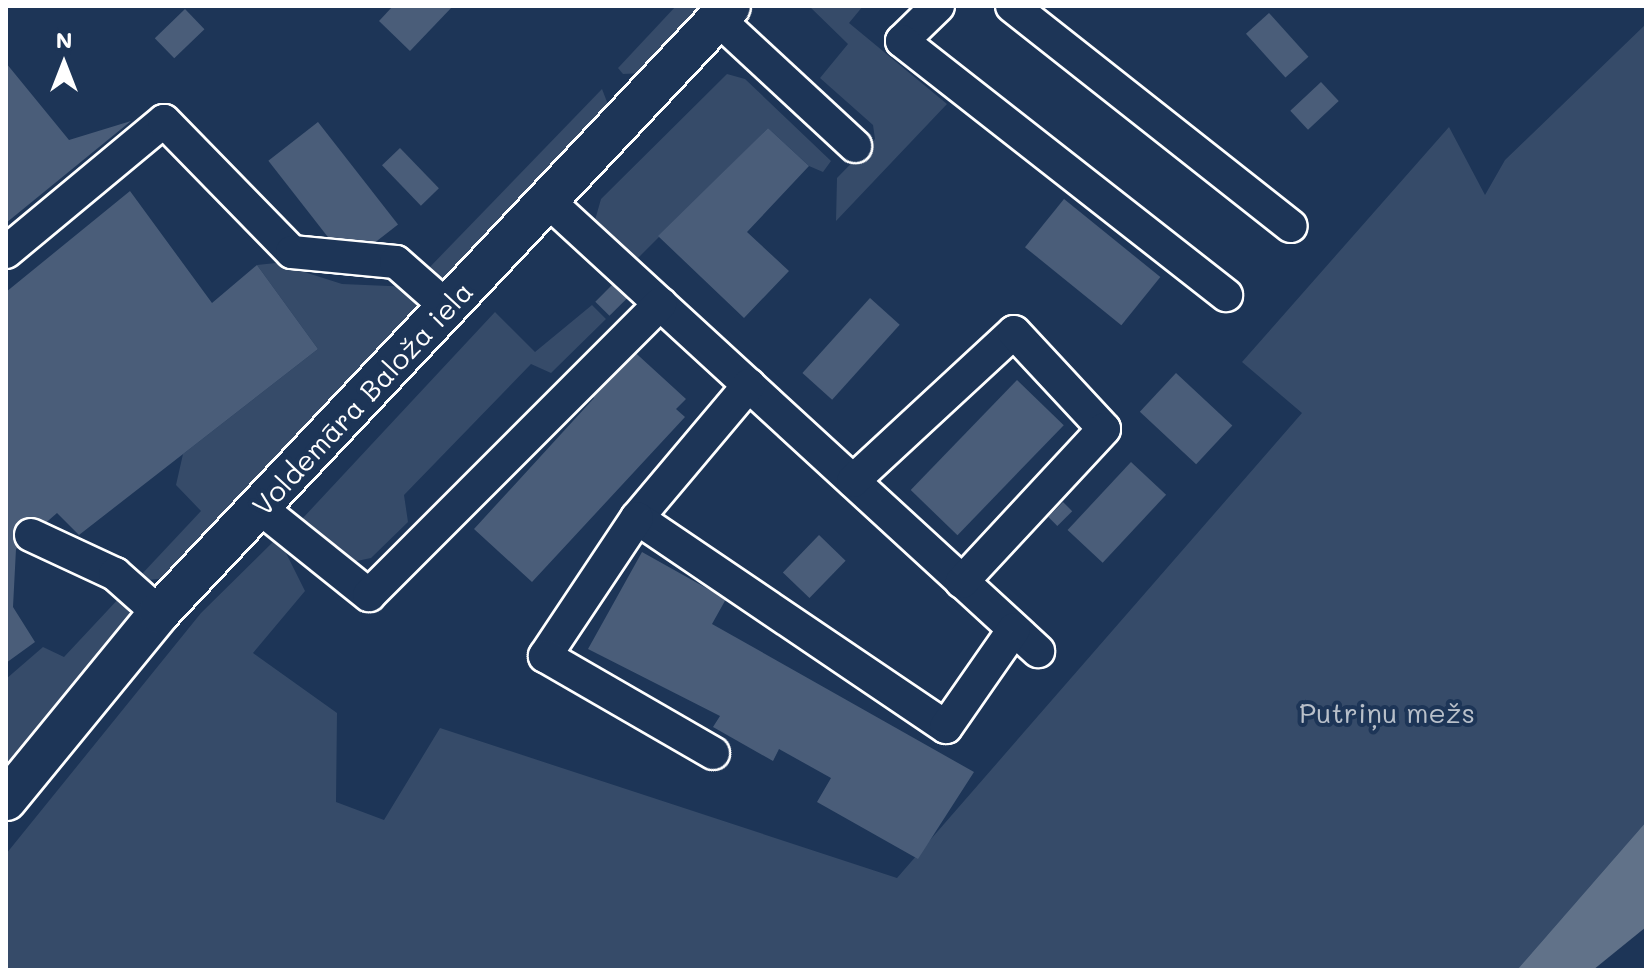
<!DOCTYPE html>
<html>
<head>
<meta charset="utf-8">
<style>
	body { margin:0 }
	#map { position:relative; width:1652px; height:976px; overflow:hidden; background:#1d3557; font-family:Mali,sans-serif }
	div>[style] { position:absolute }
	.green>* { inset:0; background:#364b69 }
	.water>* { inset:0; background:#617289 }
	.building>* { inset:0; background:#4a5d79; transform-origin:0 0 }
	.roads { filter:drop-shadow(2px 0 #fff) drop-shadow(-2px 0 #fff) drop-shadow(0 2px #fff) drop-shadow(0 -2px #fff) }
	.minor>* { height:32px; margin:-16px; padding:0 16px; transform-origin:16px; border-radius:16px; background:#1d3557 }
	.major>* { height:40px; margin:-20px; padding:0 20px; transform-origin:20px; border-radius:20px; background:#1d3557 }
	span { translate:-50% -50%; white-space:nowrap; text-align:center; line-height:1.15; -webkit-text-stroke:8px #1d3557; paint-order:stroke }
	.street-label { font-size:28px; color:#fff }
	.park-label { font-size:28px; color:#b9c0ca }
	.frame { position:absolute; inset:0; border:8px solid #fff; pointer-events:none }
	.north { position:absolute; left:24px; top:24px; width:80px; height:80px; -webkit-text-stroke:6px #1d3557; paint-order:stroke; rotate:0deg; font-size:22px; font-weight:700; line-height:32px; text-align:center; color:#fff }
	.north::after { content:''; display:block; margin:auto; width:28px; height:36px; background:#fff; clip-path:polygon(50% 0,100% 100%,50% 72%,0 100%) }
</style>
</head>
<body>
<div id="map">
	<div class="green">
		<div style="clip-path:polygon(676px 6px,706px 6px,643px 73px,623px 74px,618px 68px)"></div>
		<div style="clip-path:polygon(809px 6px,863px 6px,849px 23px,947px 104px,836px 221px,837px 178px,875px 139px,873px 125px,820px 78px,848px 44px)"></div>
		<div style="clip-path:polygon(1646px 24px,1646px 822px,1517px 970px,6px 970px,6px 854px,201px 613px,278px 537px,305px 591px,253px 653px,337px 713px,336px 802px,384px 820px,440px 728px,897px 878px,1302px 413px,1242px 362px,1449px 127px,1485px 195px,1505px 160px)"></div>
		<div style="clip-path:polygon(727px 74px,745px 79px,831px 161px,823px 172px,809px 166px,768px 128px,633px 263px,595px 220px,601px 199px)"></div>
		<div style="clip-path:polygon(602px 89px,609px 107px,456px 276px,443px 280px,427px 270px)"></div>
		<div style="clip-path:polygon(276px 263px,342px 284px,412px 287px,419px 310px,167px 578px,148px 580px,141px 575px,201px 511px,176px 485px,183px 454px,318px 349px,257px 265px)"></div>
		<div style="clip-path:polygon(592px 305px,606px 319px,551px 373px,531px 364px,404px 495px,408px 522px,371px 558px,352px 562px,302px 519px,495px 312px,535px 352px)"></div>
		<div style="clip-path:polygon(122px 595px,131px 617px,6px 770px,6px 679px,43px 647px,64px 657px)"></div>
	</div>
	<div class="water">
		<div style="clip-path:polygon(1646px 822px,1646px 927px,1593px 970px,1517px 970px)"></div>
	</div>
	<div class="building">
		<div style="clip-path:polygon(393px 6px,453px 6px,410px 51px,379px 21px)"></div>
		<div style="left:185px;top:9px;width:28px;height:42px;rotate:46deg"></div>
		<div style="left:1269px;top:13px;width:59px;height:31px;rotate:48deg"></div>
		<div style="clip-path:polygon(6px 63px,69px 140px,131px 121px,6px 223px)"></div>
		<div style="left:1321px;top:82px;width:26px;height:42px;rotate:47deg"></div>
		<div style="left:318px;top:122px;width:130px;height:63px;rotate:52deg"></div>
		<div style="clip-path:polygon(768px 128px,809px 166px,747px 232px,789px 271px,744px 318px,658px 236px)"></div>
		<div style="left:400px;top:148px;width:56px;height:25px;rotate:46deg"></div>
		<div style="clip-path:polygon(130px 191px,212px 303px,257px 265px,318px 349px,79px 535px,57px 513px,16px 549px,13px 607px,35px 642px,6px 663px,6px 292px)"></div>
		<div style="left:1064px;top:199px;width:124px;height:62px;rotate:39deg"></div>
		<div style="left:613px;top:284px;width:20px;height:25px;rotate:45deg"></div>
		<div style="left:870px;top:298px;width:40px;height:101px;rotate:42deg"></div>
		<div style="clip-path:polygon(628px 346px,686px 399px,676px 409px,685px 417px,532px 582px,474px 529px,594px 398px,586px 390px)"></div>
		<div style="left:1176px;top:373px;width:77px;height:53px;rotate:43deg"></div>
		<div style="left:1017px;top:380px;width:65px;height:153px;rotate:44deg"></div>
		<div style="left:1131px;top:462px;width:48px;height:93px;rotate:43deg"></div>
		<div style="left:1063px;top:502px;width:13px;height:21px;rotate:45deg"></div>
		<div style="left:819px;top:535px;width:37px;height:52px;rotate:44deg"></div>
		<div style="clip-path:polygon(642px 552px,726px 599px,712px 624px,974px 772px,918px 859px,817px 802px,831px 778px,779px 749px,773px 761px,713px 727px,720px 716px,588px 649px)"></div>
	</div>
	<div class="roads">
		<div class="minor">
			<div style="left:938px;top:6px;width:50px;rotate:135.8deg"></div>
			<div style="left:902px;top:41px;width:412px;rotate:38.1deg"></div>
			<div style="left:1012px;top:6px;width:355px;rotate:38.3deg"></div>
			<div style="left:718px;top:19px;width:187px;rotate:42.8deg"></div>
			<div style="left:547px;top:200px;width:667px;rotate:42.57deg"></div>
			<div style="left:6px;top:252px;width:205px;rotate:-39.7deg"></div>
			<div style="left:164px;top:121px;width:183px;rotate:45.7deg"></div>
			<div style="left:292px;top:252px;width:104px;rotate:5.5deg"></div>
			<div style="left:396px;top:262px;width:68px;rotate:41.4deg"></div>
			<div style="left:749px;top:385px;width:174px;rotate:130.1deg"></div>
			<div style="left:637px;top:518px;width:373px;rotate:34.1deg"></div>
			<div style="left:946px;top:727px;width:119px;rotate:-55.2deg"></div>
			<div style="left:853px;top:481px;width:219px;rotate:-42.8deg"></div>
			<div style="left:1014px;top:332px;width:132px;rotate:47.1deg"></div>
			<div style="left:1104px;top:429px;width:209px;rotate:132.9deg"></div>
			<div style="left:259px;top:507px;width:141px;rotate:38.7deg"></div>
			<div style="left:369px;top:595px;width:412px;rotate:-45deg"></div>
			<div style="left:637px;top:518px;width:166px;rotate:123.7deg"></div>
			<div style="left:545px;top:656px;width:194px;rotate:30deg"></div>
			<div style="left:31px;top:535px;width:93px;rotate:24.9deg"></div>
			<div style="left:115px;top:574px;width:59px;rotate:41.6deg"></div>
		</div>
		<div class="major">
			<div style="left:6px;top:800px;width:242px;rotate:-50.7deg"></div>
			<div style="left:159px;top:613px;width:833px;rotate:-46.75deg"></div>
		</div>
	</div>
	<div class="street-label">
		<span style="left:362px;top:398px;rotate:-47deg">Voldemāra Baloža iela</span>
	</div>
	<div class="park-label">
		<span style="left:1387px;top:712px">Putriņu mežs</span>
	</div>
	<div class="frame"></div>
	<div class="north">N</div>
</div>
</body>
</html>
